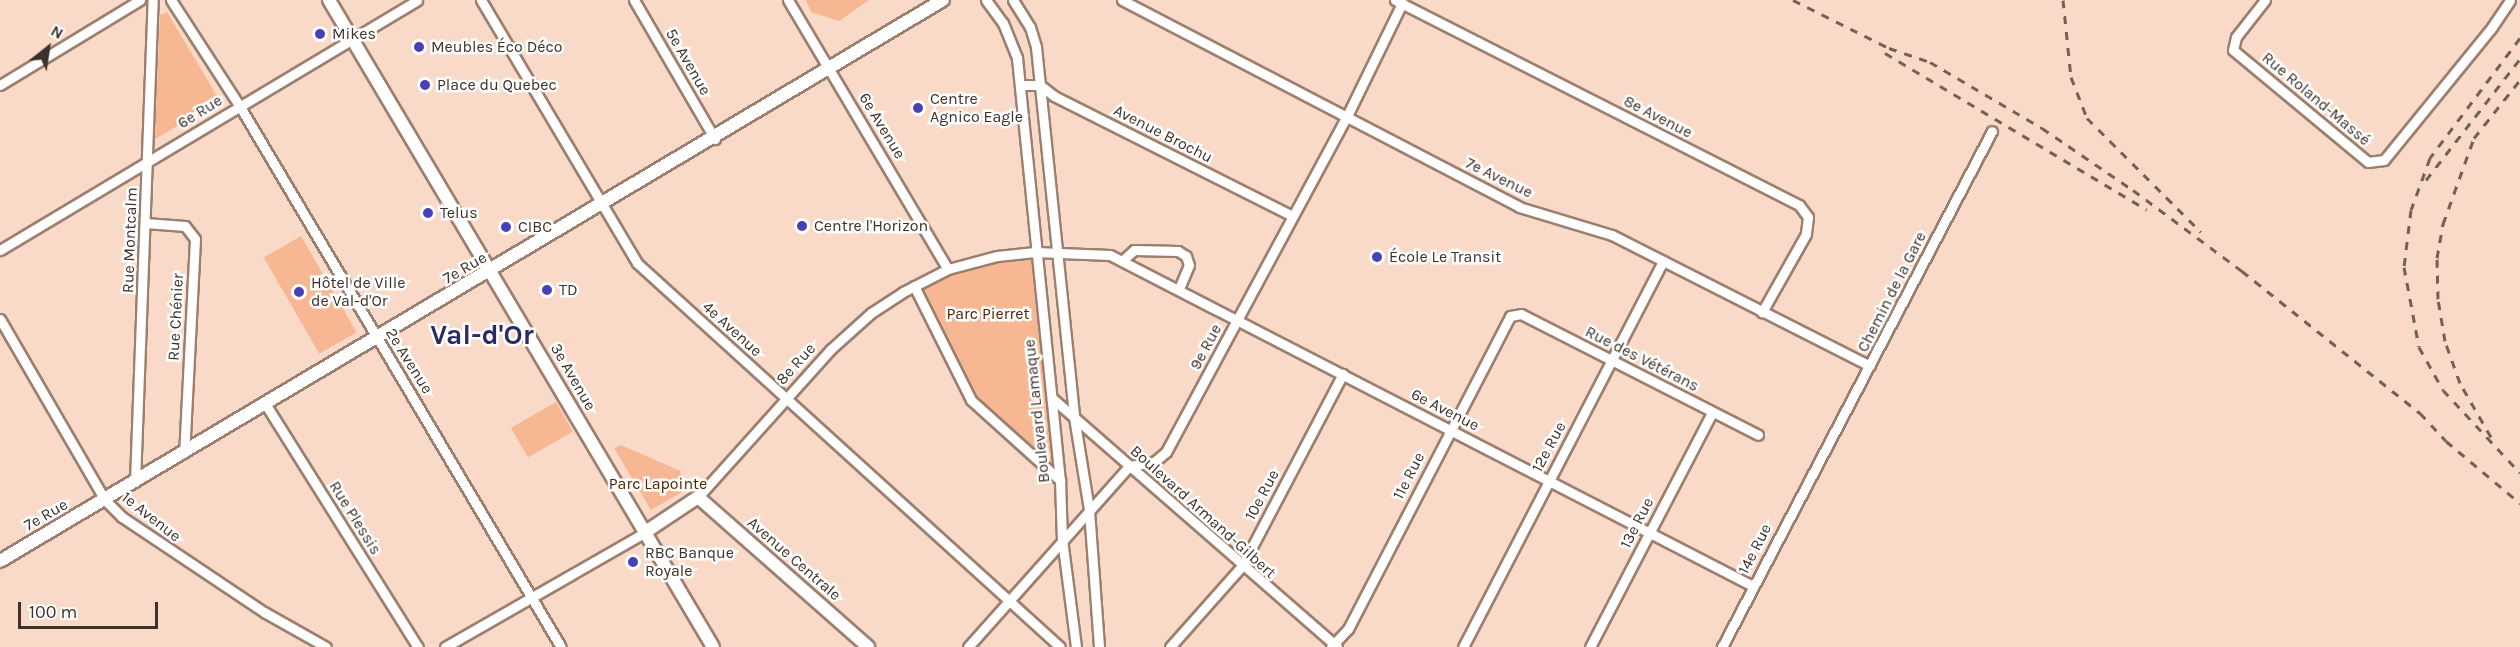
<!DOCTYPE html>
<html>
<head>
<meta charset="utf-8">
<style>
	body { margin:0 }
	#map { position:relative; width:2520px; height:647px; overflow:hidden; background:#f9d9c7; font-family:Karla,sans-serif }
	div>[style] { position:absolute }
	.green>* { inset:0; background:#f7b792; transform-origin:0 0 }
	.roads { filter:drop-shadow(2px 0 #9c7f6e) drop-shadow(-2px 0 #9c7f6e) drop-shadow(0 2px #9c7f6e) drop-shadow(0 -2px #9c7f6e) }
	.street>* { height:9px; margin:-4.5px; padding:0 4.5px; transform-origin:4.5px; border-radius:4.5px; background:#fff }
	.secondary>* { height:12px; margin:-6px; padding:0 6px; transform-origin:6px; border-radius:6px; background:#fff }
	.rail>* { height:3px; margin-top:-1.5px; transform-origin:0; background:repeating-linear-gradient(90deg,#736156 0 8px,transparent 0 16px) }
	.dots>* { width:16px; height:16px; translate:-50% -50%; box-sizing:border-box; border:3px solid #fff; border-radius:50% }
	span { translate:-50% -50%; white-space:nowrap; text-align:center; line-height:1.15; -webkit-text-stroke:5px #fff; paint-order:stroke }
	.poi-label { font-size:16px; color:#3e312a }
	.left { translate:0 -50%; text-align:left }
	.street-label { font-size:16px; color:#3e312a }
	.park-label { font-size:16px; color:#532503 }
	.town-label { font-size:28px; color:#2a2a64; font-weight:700 }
	.north { position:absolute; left:18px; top:18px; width:60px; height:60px; -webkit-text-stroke:4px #fff; paint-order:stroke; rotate:30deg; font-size:16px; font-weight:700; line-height:24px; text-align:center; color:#3e312a }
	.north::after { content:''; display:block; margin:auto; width:21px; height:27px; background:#3e312a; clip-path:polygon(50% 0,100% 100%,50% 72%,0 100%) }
	.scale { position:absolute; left:18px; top:602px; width:140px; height:27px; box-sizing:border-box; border:3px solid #3e312a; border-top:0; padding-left:8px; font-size:18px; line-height:21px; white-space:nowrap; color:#3e312a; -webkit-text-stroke:4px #fff; paint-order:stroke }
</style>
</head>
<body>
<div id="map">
	<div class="green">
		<div style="clip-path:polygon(806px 0,869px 0,839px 21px,811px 12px)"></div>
		<div style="clip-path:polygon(167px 12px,220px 101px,155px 139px,160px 15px)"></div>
		<div style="left:301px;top:236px;width:111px;height:43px;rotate:60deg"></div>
		<div style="clip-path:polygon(1035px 252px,1060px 480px,971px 400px,914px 286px,948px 269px)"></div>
		<div style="left:556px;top:402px;width:34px;height:52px;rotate:60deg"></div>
		<div style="clip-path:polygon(621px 445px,680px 471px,684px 491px,651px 510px,614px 448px)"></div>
	</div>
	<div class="roads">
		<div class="street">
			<div style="left:171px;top:0;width:125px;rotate:57.1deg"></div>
			<div style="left:239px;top:105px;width:630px;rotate:59.29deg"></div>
			<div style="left:481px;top:0;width:306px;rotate:59.3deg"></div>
			<div style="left:637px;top:263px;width:571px;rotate:42.23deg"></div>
			<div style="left:634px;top:0;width:161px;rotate:59.8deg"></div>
			<div style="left:788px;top:0;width:313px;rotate:59.3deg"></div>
			<div style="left:986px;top:0;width:29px;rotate:54deg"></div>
			<div style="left:1003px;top:23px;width:38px;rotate:68deg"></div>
			<div style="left:1017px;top:58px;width:424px;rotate:84.2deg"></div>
			<div style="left:1060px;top:480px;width:59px;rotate:88.1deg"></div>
			<div style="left:1062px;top:539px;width:109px;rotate:82.6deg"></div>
			<div style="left:1013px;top:0;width:32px;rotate:58deg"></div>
			<div style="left:1030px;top:27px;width:21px;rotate:73deg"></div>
			<div style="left:1036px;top:47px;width:372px;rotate:84.1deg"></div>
			<div style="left:1074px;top:417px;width:94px;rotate:80.8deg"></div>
			<div style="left:1089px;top:510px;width:137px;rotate:85.8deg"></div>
			<div style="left:1122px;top:0;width:448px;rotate:27.5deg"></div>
			<div style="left:1519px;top:207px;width:97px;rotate:16.8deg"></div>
			<div style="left:1612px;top:235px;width:289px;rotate:26.9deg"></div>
			<div style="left:1395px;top:0;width:453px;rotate:26.9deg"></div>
			<div style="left:1799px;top:205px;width:15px;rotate:53deg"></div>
			<div style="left:1808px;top:217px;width:17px;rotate:97deg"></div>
			<div style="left:1806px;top:234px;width:90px;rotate:119.4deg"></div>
			<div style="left:2265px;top:0;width:47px;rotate:128.1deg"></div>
			<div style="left:2236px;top:37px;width:13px;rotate:103deg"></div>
			<div style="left:2233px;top:50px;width:175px;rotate:39.7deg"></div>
			<div style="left:2368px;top:162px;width:16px;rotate:-7deg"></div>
			<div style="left:2384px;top:160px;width:171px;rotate:-50.9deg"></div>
			<div style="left:2492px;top:27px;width:32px;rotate:-56deg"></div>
			<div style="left:0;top:85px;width:164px;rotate:-31.3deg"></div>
			<div style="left:1020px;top:85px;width:20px"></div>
			<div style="left:1040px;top:85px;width:18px;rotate:38deg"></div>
			<div style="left:1054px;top:96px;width:267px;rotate:26.7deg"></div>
			<div style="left:145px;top:223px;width:40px;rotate:4.3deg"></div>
			<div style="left:185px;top:226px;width:16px;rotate:52deg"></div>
			<div style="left:195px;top:239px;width:214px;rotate:92.9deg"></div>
			<div style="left:0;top:250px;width:486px;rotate:-30.9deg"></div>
			<div style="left:1123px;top:260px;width:15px;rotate:-42deg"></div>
			<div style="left:1134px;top:250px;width:44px;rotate:1.3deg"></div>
			<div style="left:1178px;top:251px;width:9px;rotate:32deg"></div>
			<div style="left:1186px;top:256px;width:9px;rotate:72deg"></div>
			<div style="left:1189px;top:265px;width:25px;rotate:113deg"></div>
			<div style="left:914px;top:286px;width:127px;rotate:63.4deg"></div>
			<div style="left:971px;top:400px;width:120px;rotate:42deg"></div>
			<div style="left:0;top:319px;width:209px;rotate:59.9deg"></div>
			<div style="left:105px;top:500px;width:24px;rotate:45deg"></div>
			<div style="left:122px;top:517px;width:171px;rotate:33.8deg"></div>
			<div style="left:264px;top:612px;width:71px;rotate:29.4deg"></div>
			<div style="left:1052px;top:398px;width:378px;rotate:41.1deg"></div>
			<div style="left:266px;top:405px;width:286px;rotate:57.9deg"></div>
			<div style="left:135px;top:482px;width:482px;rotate:-87.9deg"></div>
			<div style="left:698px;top:497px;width:199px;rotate:-48.1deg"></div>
			<div style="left:831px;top:349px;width:54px;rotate:-42deg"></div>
			<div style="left:871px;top:313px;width:38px;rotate:-33deg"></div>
			<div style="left:903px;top:292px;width:51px;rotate:-27.1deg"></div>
			<div style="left:948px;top:269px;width:51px;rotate:-14.9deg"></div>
			<div style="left:997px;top:256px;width:38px;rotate:-6deg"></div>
			<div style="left:1035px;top:252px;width:75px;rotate:2.3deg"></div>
			<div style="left:1110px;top:255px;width:723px;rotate:27.24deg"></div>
			<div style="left:445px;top:647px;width:229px;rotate:-29.8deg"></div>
			<div style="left:968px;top:647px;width:242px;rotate:-48.3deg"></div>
			<div style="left:1129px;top:466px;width:25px;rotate:-9deg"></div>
			<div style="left:1154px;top:462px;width:16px;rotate:-40deg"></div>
			<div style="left:1166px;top:452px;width:382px;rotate:-61.7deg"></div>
			<div style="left:1347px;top:116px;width:126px;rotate:-64deg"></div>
			<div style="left:1170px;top:647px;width:108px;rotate:-48.4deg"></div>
			<div style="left:1242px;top:566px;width:217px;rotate:-62.3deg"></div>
			<div style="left:1331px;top:647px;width:25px;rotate:-47deg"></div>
			<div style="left:1348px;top:629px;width:352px;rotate:-62.6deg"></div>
			<div style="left:1510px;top:316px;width:11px;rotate:-10deg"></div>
			<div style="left:1521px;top:314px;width:266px;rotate:27deg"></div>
			<div style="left:1463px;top:647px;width:435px;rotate:-62.6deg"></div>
			<div style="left:1590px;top:647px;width:264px;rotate:-62.5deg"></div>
			<div style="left:1722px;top:647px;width:582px;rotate:-62.38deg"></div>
		</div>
		<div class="secondary">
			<div style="left:329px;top:0;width:752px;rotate:59.31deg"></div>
			<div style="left:644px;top:533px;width:65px;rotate:-33.7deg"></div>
			<div style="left:698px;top:497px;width:227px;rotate:41.4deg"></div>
			<div style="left:0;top:561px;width:1097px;rotate:-30.75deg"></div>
		</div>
	</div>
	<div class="rail">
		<div style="left:1793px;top:0;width:107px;rotate:26.6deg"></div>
		<div style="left:1889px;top:48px;width:43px;rotate:18.9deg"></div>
		<div style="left:1930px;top:62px;width:130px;rotate:30.5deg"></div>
		<div style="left:2042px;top:128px;width:110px;rotate:34.3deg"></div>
		<div style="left:2133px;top:190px;width:136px;rotate:36.6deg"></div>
		<div style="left:2242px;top:271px;width:228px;rotate:38.6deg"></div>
		<div style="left:2420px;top:413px;width:38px;rotate:47deg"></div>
		<div style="left:2446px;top:441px;width:97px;rotate:40deg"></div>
		<div style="left:2063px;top:0;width:77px;rotate:84.1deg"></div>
		<div style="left:2071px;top:77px;width:44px;rotate:68.7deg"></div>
		<div style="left:2087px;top:118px;width:161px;rotate:45deg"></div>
		<div style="left:2520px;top:38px;width:150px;rotate:126.9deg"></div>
		<div style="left:2430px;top:158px;width:55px;rotate:110.1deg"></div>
		<div style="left:2411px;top:210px;width:57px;rotate:97deg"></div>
		<div style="left:2404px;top:267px;width:81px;rotate:79.4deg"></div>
		<div style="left:2419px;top:347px;width:49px;rotate:60.8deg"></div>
		<div style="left:2443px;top:390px;width:113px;rotate:47.1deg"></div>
		<div style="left:1885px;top:53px;width:305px;rotate:30.9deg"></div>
		<div style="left:2426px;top:180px;width:153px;rotate:-52.2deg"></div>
		<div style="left:2491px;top:437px;width:62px;rotate:-119.9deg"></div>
		<div style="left:2460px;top:383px;width:45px;rotate:-109.7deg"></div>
		<div style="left:2445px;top:341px;width:43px;rotate:-99.5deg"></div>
		<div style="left:2438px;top:299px;width:41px;rotate:-91.4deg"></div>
		<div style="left:2437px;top:258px;width:35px;rotate:-80deg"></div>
		<div style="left:2443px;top:224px;width:91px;rotate:-70.2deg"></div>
		<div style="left:2474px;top:138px;width:74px;rotate:-51.6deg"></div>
	</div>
	<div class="dots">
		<div style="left:320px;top:34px;background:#4840b6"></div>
		<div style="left:419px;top:47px;background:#4840b6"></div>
		<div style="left:425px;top:85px;background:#4840b6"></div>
		<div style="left:918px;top:108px;background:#4840b6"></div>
		<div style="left:428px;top:213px;background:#4840b6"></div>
		<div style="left:802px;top:226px;background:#4840b6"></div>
		<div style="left:506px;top:227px;background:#4840b6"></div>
		<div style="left:1377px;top:257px;background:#4840b6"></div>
		<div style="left:547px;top:290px;background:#4840b6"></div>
		<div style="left:299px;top:292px;background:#4840b6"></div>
		<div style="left:633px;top:562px;background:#4840b6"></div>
	</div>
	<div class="poi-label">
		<span class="left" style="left:332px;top:34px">Mikes</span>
		<span class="left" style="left:431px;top:47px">Meubles Éco Déco</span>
		<span class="left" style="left:437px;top:85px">Place du Quebec</span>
		<span class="left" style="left:930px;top:108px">Centre<br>Agnico Eagle</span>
		<span class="left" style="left:440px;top:213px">Telus</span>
		<span class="left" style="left:814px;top:226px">Centre l'Horizon</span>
		<span class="left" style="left:518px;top:227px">CIBC</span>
		<span class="left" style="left:1389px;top:257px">École Le Transit</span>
		<span class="left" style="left:311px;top:292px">Hôtel de Ville<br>de Val-d'Or</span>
		<span class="left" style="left:559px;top:290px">TD</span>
		<span class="left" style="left:645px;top:562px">RBC Banque<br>Royale</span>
	</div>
	<div class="street-label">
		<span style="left:688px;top:62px;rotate:60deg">5e Avenue</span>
		<span style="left:2316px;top:99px;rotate:40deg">Rue Roland-Massé</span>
		<span style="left:200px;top:112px;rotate:-32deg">6e Rue</span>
		<span style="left:1658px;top:117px;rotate:27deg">8e Avenue</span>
		<span style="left:882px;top:126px;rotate:59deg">6e Avenue</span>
		<span style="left:1163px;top:134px;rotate:27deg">Avenue Brochu</span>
		<span style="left:1499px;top:178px;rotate:26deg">7e Avenue</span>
		<span style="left:130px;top:240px;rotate:-88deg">Rue Montcalm</span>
		<span style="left:465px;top:268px;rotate:-30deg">7e Rue</span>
		<span style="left:1892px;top:292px;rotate:-63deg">Chemin de la Gare</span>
		<span style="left:176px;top:317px;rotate:-87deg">Rue Chénier</span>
		<span style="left:732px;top:329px;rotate:42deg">4e Avenue</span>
		<span style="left:1206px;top:347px;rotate:-62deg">9e Rue</span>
		<span style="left:1642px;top:359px;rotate:27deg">Rue des Vétérans</span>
		<span style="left:409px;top:361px;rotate:58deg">2e Avenue</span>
		<span style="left:796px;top:364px;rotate:-48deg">8e Rue</span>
		<span style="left:573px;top:377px;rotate:60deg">3e Avenue</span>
		<span style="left:1445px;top:410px;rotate:27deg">6e Avenue</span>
		<span style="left:1037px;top:411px;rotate:-96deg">Boulevard Lamaque</span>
		<span style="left:1549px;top:447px;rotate:-62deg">12e Rue</span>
		<span style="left:1409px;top:476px;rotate:-63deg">11e Rue</span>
		<span style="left:1262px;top:495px;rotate:-62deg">10e Rue</span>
		<span style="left:1203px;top:512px;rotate:42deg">Boulevard Armand-Gilbert</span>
		<span style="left:46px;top:515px;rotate:-30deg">7e Rue</span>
		<span style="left:151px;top:517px;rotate:38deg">1e Avenue</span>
		<span style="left:355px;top:518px;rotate:58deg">Rue Plessis</span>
		<span style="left:1637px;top:523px;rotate:-63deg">13e Rue</span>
		<span style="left:1755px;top:549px;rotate:-63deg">14e Rue</span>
		<span style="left:794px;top:559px;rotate:41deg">Avenue Centrale</span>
	</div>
	<div class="park-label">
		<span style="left:988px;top:314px">Parc Pierret</span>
		<span style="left:658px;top:484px">Parc Lapointe</span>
	</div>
	<div class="town-label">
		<span style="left:482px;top:335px">Val-d'Or</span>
	</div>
	<div class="north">N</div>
	<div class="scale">100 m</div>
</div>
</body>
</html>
